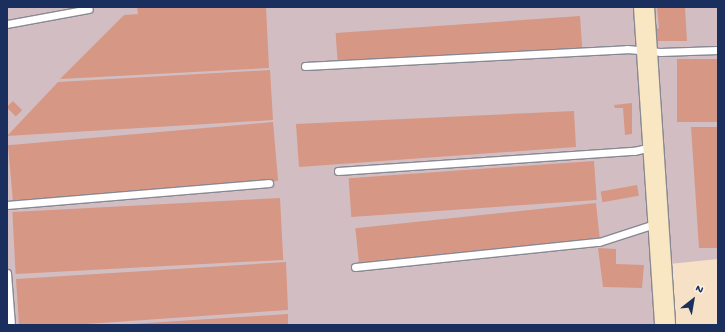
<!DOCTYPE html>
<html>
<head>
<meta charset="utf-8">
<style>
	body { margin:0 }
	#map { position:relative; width:725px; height:332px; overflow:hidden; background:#f6e1c7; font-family:"Gochi Hand",sans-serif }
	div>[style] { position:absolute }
	.industrial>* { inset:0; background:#d2bec2 }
	.building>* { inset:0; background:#d79785; transform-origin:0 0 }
	.roads { filter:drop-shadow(1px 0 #888892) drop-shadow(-1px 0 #888892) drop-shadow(0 1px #888892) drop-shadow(0 -1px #888892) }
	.lane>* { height:7px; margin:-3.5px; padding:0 3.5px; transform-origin:3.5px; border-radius:3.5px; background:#fff }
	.secondary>* { height:20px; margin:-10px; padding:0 10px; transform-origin:10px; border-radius:10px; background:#f9e7c3 }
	span { translate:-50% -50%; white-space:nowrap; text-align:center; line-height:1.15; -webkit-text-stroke:3px #fcf5e5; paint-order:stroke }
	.frame { position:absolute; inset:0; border:8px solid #1b2f5e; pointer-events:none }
	.north { position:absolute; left:673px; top:280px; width:40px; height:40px; -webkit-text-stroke:3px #fcf5e5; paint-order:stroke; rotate:31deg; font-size:11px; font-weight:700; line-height:16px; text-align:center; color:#1b2f5e }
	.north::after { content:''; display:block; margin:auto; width:14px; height:18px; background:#1b2f5e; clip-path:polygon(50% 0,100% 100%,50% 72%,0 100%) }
</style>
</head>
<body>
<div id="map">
	<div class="industrial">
		<div style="clip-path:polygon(7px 7px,718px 7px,718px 259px,660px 265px,661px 325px,7px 325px)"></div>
	</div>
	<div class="building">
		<div style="clip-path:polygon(137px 7px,266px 7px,269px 68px,60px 79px,124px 15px,138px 14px)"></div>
		<div style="clip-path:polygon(657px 7px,685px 7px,687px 41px,651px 41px,650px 31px,659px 28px)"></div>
		<div style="left:580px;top:16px;width:32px;height:245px;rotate:86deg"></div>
		<div style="left:718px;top:59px;width:63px;height:41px;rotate:90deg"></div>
		<div style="clip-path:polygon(270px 70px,273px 120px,7px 136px,58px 82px)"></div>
		<div style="left:13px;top:101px;width:13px;height:9px;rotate:45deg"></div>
		<div style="clip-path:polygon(632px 103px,632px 134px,625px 135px,623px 108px,615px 108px,614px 105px)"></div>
		<div style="clip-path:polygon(574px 111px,576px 147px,299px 167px,296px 124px)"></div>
		<div style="left:273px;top:122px;width:59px;height:266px;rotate:85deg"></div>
		<div style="clip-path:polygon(691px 127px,718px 127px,718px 248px,699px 248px)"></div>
		<div style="left:594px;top:161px;width:39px;height:246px;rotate:86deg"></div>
		<div style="left:637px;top:185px;width:11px;height:37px;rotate:80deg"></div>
		<div style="left:280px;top:198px;width:62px;height:268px;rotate:87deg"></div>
		<div style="left:596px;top:203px;width:36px;height:242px;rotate:84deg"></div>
		<div style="clip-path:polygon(598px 248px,616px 249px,616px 264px,644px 265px,642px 288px,603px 287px)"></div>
		<div style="clip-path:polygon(286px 262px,288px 310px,72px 325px,19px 325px,16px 279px)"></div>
		<div style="clip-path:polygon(288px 314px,288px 325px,132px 325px,131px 324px)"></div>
	</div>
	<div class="roads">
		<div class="lane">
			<div style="left:7px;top:24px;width:83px;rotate:-10.4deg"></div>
			<div style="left:305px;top:66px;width:322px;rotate:-3deg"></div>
			<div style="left:627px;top:49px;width:33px;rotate:5deg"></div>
			<div style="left:660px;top:52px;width:58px;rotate:-2deg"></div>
			<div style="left:338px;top:171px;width:297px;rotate:-3.9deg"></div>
			<div style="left:634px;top:151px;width:17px;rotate:-13deg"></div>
			<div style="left:7px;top:205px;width:263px;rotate:-4.8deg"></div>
			<div style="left:355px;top:267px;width:245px;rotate:-5.9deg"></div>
			<div style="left:599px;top:242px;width:62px;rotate:-17.9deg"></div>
			<div style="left:7px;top:273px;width:52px;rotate:85.6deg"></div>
		</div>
		<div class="secondary">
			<div style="left:644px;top:7px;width:319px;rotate:86.2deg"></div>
		</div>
	</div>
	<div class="frame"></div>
	<div class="north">N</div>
</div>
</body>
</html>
